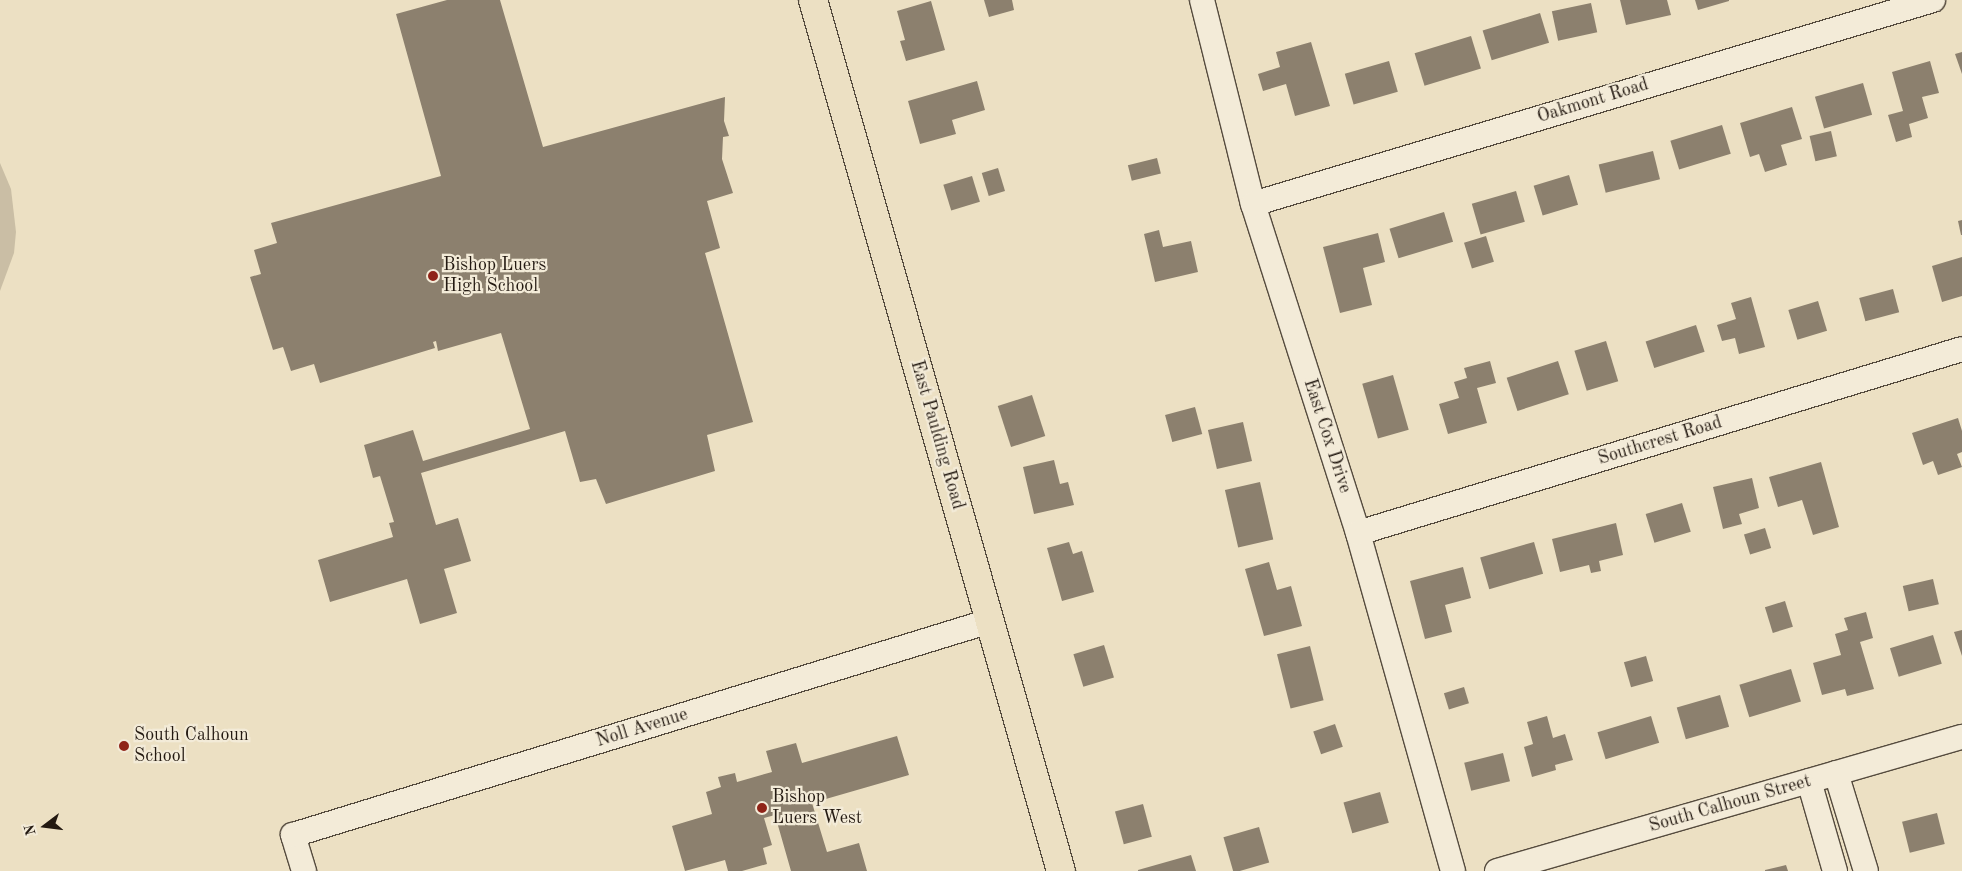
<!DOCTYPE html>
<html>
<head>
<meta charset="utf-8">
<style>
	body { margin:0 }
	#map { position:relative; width:1962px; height:871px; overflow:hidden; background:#ece0c3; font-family:"Old Standard TT",serif }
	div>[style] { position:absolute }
	.green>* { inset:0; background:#cabea5 }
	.building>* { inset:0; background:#8c806e; transform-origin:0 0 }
	.roads { filter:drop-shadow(1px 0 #554b3e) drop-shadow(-1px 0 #554b3e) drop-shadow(0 1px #554b3e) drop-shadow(0 -1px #554b3e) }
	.minor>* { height:24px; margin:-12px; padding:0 12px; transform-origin:12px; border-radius:12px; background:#f3ebd8 }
	.major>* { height:28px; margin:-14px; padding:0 14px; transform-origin:14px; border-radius:14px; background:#ece0c3 }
	.dots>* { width:14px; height:14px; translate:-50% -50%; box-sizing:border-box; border:2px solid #f3ebd8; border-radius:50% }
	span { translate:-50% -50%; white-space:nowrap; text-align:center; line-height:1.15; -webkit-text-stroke:4.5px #f3ebd8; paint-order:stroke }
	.street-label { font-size:18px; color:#231911 }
	.poi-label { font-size:18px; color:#231911 }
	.left { translate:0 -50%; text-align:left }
	.north { position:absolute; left:20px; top:801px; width:50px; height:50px; -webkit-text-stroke:4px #f3ebd8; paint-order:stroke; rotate:255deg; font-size:14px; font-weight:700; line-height:20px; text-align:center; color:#231911 }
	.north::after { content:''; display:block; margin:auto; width:18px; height:22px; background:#231911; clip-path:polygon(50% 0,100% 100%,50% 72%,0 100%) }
</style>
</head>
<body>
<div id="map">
	<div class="green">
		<div style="clip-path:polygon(0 163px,11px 189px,16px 232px,14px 253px,0 291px)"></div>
	</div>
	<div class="building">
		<div style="clip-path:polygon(447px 0,500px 0,543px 147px,725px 97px,724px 121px,729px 136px,723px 137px,722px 159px,733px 193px,707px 201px,720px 248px,705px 253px,753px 422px,707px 435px,715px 471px,606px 504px,596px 479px,580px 482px,565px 431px,421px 473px,436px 525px,458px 518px,471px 561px,444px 569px,457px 613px,420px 624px,407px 579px,330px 602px,318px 560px,393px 537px,389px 523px,394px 522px,380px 476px,373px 478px,364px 445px,413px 430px,423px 461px,530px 429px,501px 333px,438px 351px,436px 341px,433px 342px,435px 348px,320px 383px,314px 364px,291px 371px,283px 347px,273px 350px,250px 277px,261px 274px,254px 250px,277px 243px,271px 223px,441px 176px,396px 14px)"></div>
		<div style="clip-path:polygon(984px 0,1012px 0,1014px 10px,989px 17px)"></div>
		<div style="clip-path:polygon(1620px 0,1667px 0,1671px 15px,1626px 25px)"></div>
		<div style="clip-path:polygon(1695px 0,1729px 0,1729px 1px,1698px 10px)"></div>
		<div style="clip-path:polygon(931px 1px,945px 50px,906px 61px,900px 41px,905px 40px,897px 11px)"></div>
		<div style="left:1591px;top:3px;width:30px;height:40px;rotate:78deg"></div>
		<div style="left:1540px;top:13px;width:31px;height:60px;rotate:73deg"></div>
		<div style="left:1471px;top:36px;width:34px;height:59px;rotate:73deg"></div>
		<div style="clip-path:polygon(1311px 42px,1330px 106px,1295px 116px,1286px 84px,1263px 91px,1258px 74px,1280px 67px,1276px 52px)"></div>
		<div style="clip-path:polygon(1962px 52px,1962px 74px,1955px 54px)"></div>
		<div style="left:1389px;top:61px;width:32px;height:46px;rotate:74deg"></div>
		<div style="clip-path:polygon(1930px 61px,1939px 93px,1922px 97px,1928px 118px,1909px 124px,1912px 137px,1896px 142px,1888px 115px,1903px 111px,1892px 72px)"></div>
		<div style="clip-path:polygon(977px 81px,985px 110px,952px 120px,956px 134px,920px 144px,908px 101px)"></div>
		<div style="left:1863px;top:83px;width:33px;height:50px;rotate:74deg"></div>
		<div style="clip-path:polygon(1792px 107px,1802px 139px,1781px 145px,1787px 165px,1765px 172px,1759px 154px,1750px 157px,1740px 123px)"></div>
		<div style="left:1722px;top:125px;width:30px;height:54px;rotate:73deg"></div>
		<div style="left:1831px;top:131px;width:26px;height:22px;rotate:77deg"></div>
		<div style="left:1653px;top:151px;width:29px;height:56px;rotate:76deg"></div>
		<div style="left:1157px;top:158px;width:16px;height:30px;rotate:76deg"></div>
		<div style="left:998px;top:168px;width:24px;height:17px;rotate:73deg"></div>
		<div style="left:1569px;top:175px;width:31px;height:37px;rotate:73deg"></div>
		<div style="left:972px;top:176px;width:27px;height:30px;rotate:73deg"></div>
		<div style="left:1516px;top:191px;width:32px;height:46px;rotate:74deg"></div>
		<div style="left:1444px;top:212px;width:31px;height:57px;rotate:73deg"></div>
		<div style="clip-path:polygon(1962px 220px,1962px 235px,1961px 235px,1958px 221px)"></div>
		<div style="clip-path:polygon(1159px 230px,1163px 247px,1191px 241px,1198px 272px,1155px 282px,1144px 234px)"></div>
		<div style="clip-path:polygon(1378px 233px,1385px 262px,1363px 268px,1372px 305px,1340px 313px,1323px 247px)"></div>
		<div style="left:1486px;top:236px;width:27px;height:23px;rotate:73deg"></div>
		<div style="clip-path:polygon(1962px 257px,1962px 296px,1942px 302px,1932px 266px)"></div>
		<div style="left:1893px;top:289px;width:24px;height:35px;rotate:75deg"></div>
		<div style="clip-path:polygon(1751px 297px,1765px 347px,1739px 354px,1735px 338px,1722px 341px,1717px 325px,1736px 319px,1731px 303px)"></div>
		<div style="left:1818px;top:301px;width:31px;height:31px;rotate:73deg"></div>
		<div style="left:1696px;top:325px;width:28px;height:53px;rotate:72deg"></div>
		<div style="left:1606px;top:341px;width:42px;height:33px;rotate:73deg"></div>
		<div style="clip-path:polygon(1490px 361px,1496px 383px,1477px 388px,1487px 423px,1448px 434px,1439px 404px,1459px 398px,1454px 382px,1467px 378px,1464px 368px)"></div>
		<div style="left:1558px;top:361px;width:35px;height:54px;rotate:72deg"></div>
		<div style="left:1393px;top:375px;width:57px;height:32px;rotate:74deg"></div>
		<div style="left:1032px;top:395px;width:43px;height:36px;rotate:72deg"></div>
		<div style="left:1195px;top:407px;width:28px;height:31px;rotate:75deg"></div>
		<div style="clip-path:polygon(1958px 418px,1962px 431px,1962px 452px,1957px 454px,1962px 467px,1938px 475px,1933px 461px,1923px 465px,1912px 433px)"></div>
		<div style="left:1243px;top:422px;width:40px;height:36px;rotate:77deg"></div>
		<div style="clip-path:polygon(1054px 460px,1060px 484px,1068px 482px,1074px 505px,1034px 514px,1023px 467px)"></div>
		<div style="clip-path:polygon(1821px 462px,1839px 527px,1813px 535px,1802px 500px,1778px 507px,1769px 477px)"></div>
		<div style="clip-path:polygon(1752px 478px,1759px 508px,1739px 514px,1742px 524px,1723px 529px,1713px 487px)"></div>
		<div style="left:1260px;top:482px;width:59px;height:36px;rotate:77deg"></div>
		<div style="left:1682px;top:503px;width:30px;height:38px;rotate:73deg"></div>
		<div style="clip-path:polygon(1616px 523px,1623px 555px,1599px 561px,1601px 571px,1591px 573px,1589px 565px,1560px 572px,1552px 539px)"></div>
		<div style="left:1765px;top:528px;width:21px;height:22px;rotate:73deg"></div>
		<div style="clip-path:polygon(1069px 542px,1073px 554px,1082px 551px,1094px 592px,1062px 601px,1047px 548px)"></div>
		<div style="left:1534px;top:542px;width:33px;height:56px;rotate:74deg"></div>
		<div style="clip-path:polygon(1269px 562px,1277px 590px,1291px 586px,1302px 626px,1264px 636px,1245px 569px)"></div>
		<div style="clip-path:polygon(1463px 567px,1471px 598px,1445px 605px,1452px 632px,1425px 639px,1410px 581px)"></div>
		<div style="left:1933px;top:579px;width:26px;height:31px;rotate:77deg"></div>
		<div style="left:1785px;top:601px;width:27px;height:21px;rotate:73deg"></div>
		<div style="clip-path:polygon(1866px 612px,1873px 638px,1860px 642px,1874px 689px,1847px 696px,1845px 689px,1822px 695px,1813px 663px,1841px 655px,1835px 634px,1848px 630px,1844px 618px)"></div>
		<div style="clip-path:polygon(1962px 630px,1962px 656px,1954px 632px)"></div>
		<div style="left:1933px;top:635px;width:30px;height:45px;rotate:73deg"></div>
		<div style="left:1104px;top:645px;width:34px;height:32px;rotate:73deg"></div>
		<div style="left:1310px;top:646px;width:56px;height:34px;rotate:76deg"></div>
		<div style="left:1646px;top:656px;width:26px;height:23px;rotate:74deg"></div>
		<div style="left:1791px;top:669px;width:34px;height:54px;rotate:73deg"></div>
		<div style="left:1464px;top:687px;width:17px;height:21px;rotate:73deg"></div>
		<div style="left:1720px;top:695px;width:33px;height:45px;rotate:74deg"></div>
		<div style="clip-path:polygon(1547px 716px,1553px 738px,1565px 734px,1573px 760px,1555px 765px,1556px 770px,1532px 777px,1524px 747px,1533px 744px,1527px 722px)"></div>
		<div style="left:1651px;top:716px;width:28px;height:56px;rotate:73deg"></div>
		<div style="left:1335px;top:724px;width:24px;height:23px;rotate:71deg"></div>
		<div style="clip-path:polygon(897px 736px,909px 775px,812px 803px,827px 852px,859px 843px,867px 871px,791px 871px,775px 815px,764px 818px,772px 845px,763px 848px,767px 864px,742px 871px,728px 871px,725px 860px,685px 871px,672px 826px,712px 814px,706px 792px,721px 787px,718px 777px,735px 773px,737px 782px,772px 772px,766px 751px,796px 743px,802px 763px)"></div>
		<div style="left:1503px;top:753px;width:29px;height:40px;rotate:76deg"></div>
		<div style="left:1380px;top:792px;width:32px;height:38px;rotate:74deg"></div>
		<div style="left:1143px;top:804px;width:34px;height:29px;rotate:75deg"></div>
		<div style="left:1937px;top:813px;width:32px;height:36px;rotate:76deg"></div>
		<div style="left:1259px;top:827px;width:37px;height:37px;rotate:74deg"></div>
		<div style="clip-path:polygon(1191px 855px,1196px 871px,1138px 871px,1138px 870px)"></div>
		<div style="clip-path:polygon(1786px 865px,1788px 871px,1765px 871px,1765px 870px)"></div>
	</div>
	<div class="roads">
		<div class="minor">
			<div style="left:1202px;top:0;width:210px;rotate:76deg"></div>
			<div style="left:1253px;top:204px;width:345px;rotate:72.3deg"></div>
			<div style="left:1358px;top:533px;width:351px;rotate:74.3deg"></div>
			<div style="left:1253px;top:204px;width:710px;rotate:-16.7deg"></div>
			<div style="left:1358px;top:533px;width:631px;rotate:-16.94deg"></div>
			<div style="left:1836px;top:773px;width:102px;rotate:73deg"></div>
			<div style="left:1809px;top:781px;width:94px;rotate:73.9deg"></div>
			<div style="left:304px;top:871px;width:38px;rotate:-107deg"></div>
			<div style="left:293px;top:835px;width:729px;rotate:-17.07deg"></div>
			<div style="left:1497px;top:871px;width:484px;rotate:-16.1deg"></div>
		</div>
		<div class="major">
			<div style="left:813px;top:0;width:906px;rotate:74.11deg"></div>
		</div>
	</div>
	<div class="dots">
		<div style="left:433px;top:276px;background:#8f2418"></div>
		<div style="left:124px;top:746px;background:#8f2418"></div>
		<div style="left:762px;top:808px;background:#8f2418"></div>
	</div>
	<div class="street-label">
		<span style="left:1593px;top:101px;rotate:-17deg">Oakmont Road</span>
		<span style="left:937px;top:435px;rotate:74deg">East Paulding Road</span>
		<span style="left:1327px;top:436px;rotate:72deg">East Cox Drive</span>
		<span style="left:1660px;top:441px;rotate:-17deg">Southcrest Road</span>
		<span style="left:642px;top:728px;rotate:-17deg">Noll Avenue</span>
		<span style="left:1730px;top:804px;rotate:-16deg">South Calhoun Street</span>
	</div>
	<div class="poi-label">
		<span class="left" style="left:443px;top:276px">Bishop Luers<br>High School</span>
		<span class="left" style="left:134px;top:746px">South Calhoun<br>School</span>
		<span class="left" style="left:772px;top:808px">Bishop<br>Luers West</span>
	</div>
	<div class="north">N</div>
</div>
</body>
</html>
